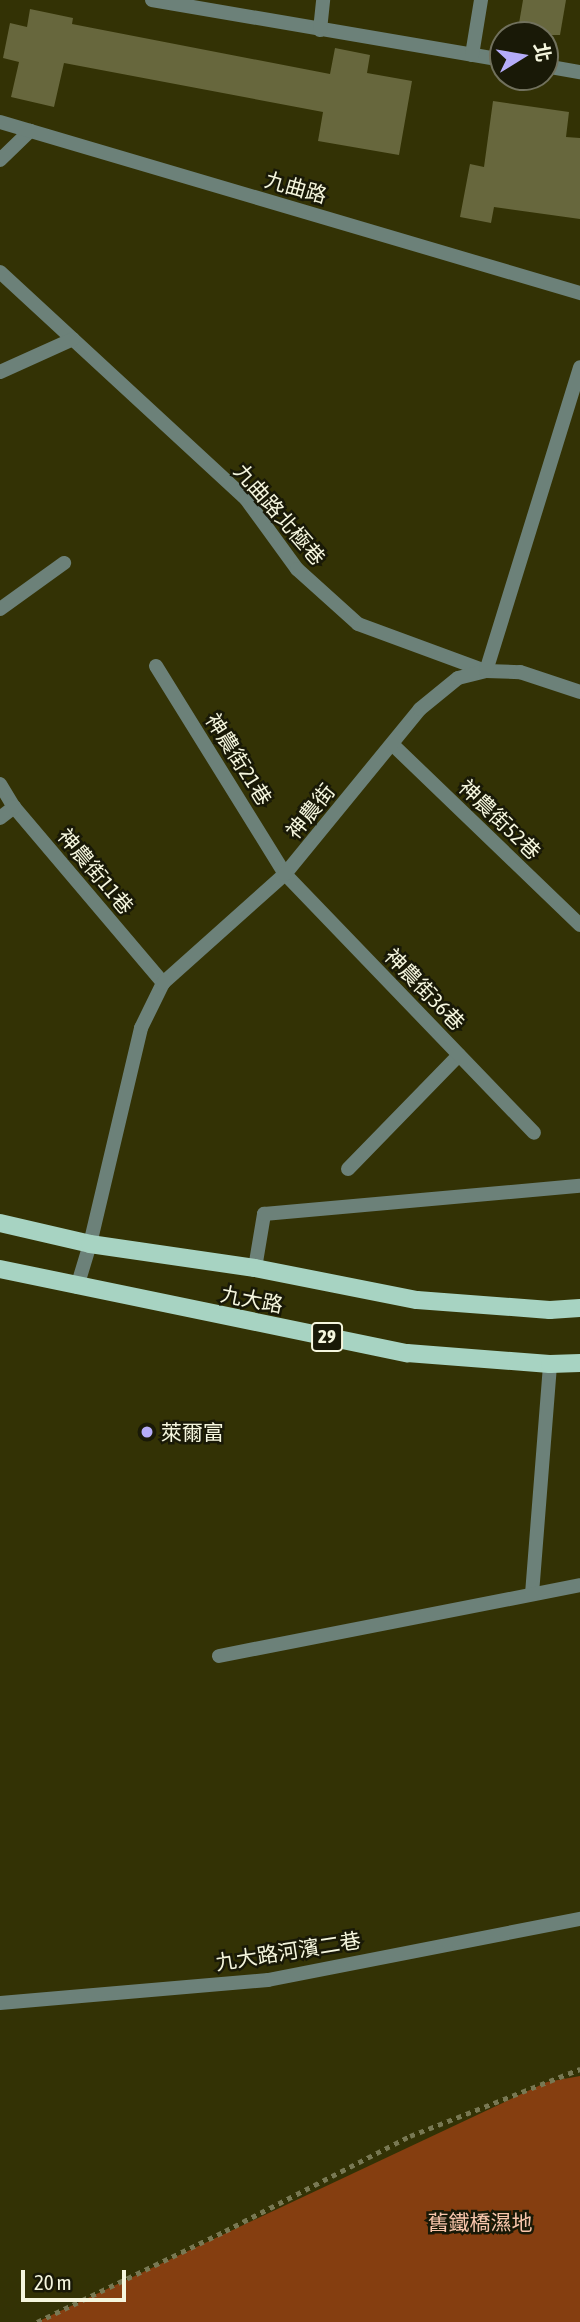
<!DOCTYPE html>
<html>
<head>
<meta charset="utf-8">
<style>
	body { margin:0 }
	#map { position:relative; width:580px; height:2322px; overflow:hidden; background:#333205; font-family:"Asap Condensed","Noto Sans TC",sans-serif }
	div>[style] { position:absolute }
	.green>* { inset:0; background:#853e10 }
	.building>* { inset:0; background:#67673d }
	.path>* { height:4.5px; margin-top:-2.25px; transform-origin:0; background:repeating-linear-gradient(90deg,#787853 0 5px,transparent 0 10px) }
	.service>* { height:14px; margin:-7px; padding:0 7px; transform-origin:7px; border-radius:7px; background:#6c8179 }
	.minor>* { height:14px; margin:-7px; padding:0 7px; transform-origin:7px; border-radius:7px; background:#6c8179 }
	.primary>* { height:18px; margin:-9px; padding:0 9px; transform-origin:9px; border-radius:9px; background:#a7d3c2 }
	.dots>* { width:19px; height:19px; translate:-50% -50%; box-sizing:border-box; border:4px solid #191907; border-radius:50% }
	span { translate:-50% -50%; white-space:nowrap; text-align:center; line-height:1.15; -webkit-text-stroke:5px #191907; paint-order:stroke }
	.shield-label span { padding:2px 5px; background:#191907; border:2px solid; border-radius:5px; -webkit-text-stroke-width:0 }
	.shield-label { font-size:19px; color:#f5f6de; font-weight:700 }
	.street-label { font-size:21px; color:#f5f6de }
	.poi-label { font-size:21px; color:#f5f6de }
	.left { translate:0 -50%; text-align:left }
	.park-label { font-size:21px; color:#f9c6ac }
	.north { position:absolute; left:489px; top:21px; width:70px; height:70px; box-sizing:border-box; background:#191907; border:2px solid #71715d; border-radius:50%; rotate:79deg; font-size:19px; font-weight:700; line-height:28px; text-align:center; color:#f5f6de }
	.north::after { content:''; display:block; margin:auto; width:24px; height:32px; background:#b5acf9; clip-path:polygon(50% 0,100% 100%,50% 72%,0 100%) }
	.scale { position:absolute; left:21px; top:2270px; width:105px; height:32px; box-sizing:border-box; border:4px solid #f5f6de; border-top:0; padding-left:9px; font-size:21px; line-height:24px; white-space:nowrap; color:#f5f6de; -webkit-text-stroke:5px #191907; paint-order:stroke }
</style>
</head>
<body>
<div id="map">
	<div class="green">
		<div style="clip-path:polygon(580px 2076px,580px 2322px,37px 2322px,547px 2082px)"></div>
	</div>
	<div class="building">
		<div style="clip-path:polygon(523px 0,566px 0,560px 35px,517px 35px)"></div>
		<div style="clip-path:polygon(30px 9px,73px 18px,72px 24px,330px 74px,335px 48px,370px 55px,367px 73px,412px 81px,399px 155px,318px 141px,323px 112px,64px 63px,54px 107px,11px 97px,19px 62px,3px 58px,10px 23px,27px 27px)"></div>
		<div style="clip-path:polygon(493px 101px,569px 112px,566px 137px,580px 138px,580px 219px,494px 207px,491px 223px,460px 217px,470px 164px,484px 167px)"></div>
	</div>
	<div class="path">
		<div style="left:37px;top:2322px;width:209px;rotate:-25.8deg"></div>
		<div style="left:225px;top:2231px;width:208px;rotate:-27.2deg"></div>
		<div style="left:410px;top:2136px;width:183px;rotate:-21.5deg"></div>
	</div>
	<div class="service">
		<div style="left:152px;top:0;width:356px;rotate:9.7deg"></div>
		<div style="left:320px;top:30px;width:30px;rotate:-84deg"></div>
		<div style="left:472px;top:55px;width:56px;rotate:-80.7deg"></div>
		<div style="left:545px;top:66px;width:36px;rotate:10deg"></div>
		<div style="left:0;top:160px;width:42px;rotate:-44deg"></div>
		<div style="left:0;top:609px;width:79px;rotate:-35.7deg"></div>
		<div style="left:348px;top:1169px;width:159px;rotate:-45.8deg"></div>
		<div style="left:255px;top:1268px;width:55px;rotate:-80.5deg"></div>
		<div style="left:264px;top:1214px;width:317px;rotate:-5.1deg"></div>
		<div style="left:0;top:2003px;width:269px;rotate:-4.9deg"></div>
		<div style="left:268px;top:1980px;width:318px;rotate:-11.1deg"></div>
	</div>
	<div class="minor">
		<div style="left:0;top:122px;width:605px;rotate:16.43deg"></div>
		<div style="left:0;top:272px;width:335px;rotate:42.7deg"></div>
		<div style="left:246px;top:499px;width:87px;rotate:53.9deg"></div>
		<div style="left:297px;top:569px;width:82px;rotate:42deg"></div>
		<div style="left:358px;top:624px;width:136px;rotate:20.2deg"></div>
		<div style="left:486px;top:671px;width:34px;rotate:2deg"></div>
		<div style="left:520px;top:672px;width:63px;rotate:18.4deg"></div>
		<div style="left:0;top:372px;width:80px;rotate:-24.3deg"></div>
		<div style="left:156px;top:666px;width:245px;rotate:58.2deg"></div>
		<div style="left:285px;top:874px;width:359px;rotate:46.1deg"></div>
		<div style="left:392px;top:744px;width:261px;rotate:43.9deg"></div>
		<div style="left:0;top:784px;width:27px;rotate:59deg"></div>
		<div style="left:14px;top:807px;width:231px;rotate:49.7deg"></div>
		<div style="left:0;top:818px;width:18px;rotate:-38deg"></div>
		<div style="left:77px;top:1287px;width:45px;rotate:-73.2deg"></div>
		<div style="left:90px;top:1244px;width:222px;rotate:-76.7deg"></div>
		<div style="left:141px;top:1028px;width:50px;rotate:-63.9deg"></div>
		<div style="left:163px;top:983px;width:164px;rotate:-41.8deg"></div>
		<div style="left:285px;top:874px;width:213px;rotate:-50.7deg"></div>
		<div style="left:420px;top:709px;width:49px;rotate:-39.2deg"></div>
		<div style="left:458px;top:678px;width:29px;rotate:-14deg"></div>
		<div style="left:486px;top:671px;width:318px;rotate:-72.8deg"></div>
		<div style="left:532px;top:1594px;width:231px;rotate:-85.5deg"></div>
		<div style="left:219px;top:1656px;width:368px;rotate:-11.1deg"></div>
	</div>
	<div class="primary">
		<div style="left:0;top:1223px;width:92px;rotate:13.1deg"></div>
		<div style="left:90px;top:1244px;width:167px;rotate:8.3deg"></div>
		<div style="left:255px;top:1268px;width:165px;rotate:11.2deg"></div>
		<div style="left:417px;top:1300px;width:133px;rotate:4.3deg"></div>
		<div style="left:550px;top:1310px;width:30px;rotate:-4deg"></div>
		<div style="left:0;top:1269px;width:416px;rotate:11.7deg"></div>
		<div style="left:407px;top:1353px;width:143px;rotate:4.4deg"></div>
		<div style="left:550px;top:1364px;width:30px;rotate:-2deg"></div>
	</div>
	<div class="dots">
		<div style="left:147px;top:1432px;background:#b5acf9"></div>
	</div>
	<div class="shield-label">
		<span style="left:327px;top:1337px">29</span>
	</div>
	<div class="street-label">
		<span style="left:296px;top:187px;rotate:16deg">九曲路</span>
		<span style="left:280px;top:514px;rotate:49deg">九曲路北極巷</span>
		<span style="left:239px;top:759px;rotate:58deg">神農街21巷</span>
		<span style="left:310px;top:811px;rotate:-51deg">神農街</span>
		<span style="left:500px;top:819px;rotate:44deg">神農街52巷</span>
		<span style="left:96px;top:871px;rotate:50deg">神農街11巷</span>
		<span style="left:425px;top:989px;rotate:46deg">神農街36巷</span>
		<span style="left:252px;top:1299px;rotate:11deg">九大路</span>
		<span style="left:288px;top:1951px;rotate:-9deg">九大路河濱二巷</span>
	</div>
	<div class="poi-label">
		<span class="left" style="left:161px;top:1432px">萊爾富</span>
	</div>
	<div class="park-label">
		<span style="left:480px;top:2222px">舊鐵橋濕地</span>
	</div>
	<div class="north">北</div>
	<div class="scale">20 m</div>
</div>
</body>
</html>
